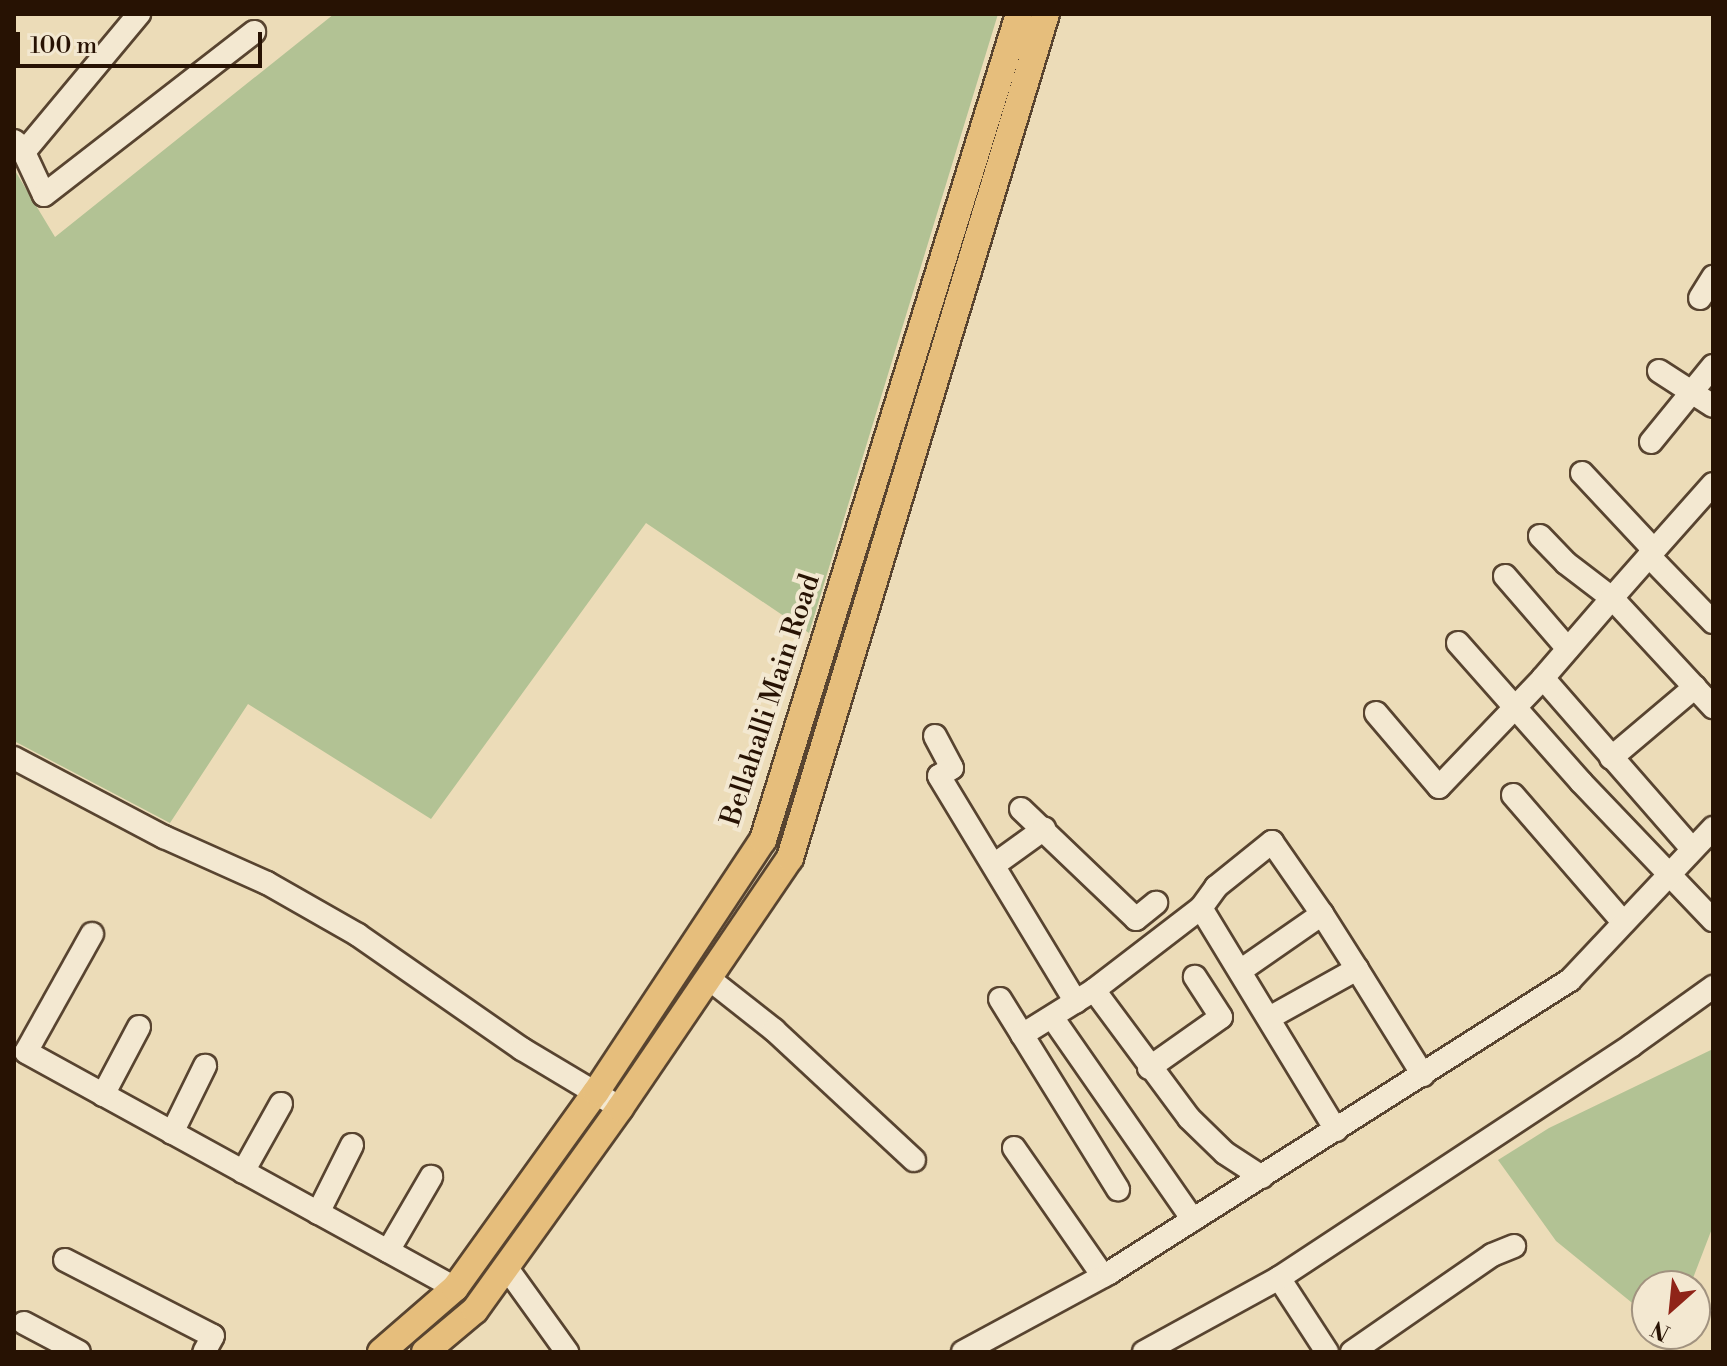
<!DOCTYPE html>
<html>
<head>
<meta charset="utf-8">
<style>
	body { margin:0 }
	#map { position:relative; width:1727px; height:1366px; overflow:hidden; background:#ecdcb8; font-family:"Libre Bodoni",serif }
	div>[style] { position:absolute }
	.green>* { inset:0; background:#b2c294 }
	.roads { filter:drop-shadow(2px 0 #584430) drop-shadow(-2px 0 #584430) drop-shadow(0 2px #584430) drop-shadow(0 -2px #584430) }
	.minor>* { height:22px; margin:-11px; padding:0 11px; transform-origin:11px; border-radius:11px; background:#f3e8d1 }
	.major>* { height:26px; margin:-13px; padding:0 13px; transform-origin:13px; border-radius:13px; background:#e6be7c }
	span { translate:-50% -50%; white-space:nowrap; text-align:center; line-height:1.15; -webkit-text-stroke:8px #f3e8d1; paint-order:stroke }
	.street-label { font-size:28px; color:#271203 }
	.frame { position:absolute; inset:0; border:16px solid #271203; pointer-events:none }
	.north { position:absolute; left:1631px; top:1270px; width:80px; height:80px; box-sizing:border-box; background:#f3e8d1; border:2px solid #a1927f; border-radius:50%; rotate:207deg; font-size:22px; font-weight:700; line-height:32px; text-align:center; color:#271203 }
	.north::after { content:''; display:block; margin:auto; width:28px; height:36px; background:#8f2418; clip-path:polygon(50% 0,100% 100%,50% 72%,0 100%) }
	.scale { position:absolute; left:16px; top:32px; width:246px; height:36px; box-sizing:border-box; border:4px solid #271203; border-top:0; padding-left:10px; font-size:24px; line-height:28px; white-space:nowrap; color:#271203; -webkit-text-stroke:6px #f3e8d1; paint-order:stroke }
</style>
</head>
<body>
<div id="map">
	<div class="green">
		<div style="clip-path:polygon(334px 14px,998px 14px,809px 633px,646px 523px,431px 819px,248px 704px,170px 823px,14px 741px,14px 169px,55px 237px)"></div>
		<div style="clip-path:polygon(1713px 1049px,1713px 1226px,1690px 1286px,1647px 1286px,1647px 1315px,1556px 1241px,1498px 1160px,1549px 1128px)"></div>
	</div>
	<div class="roads">
		<div class="minor">
			<div style="left:14px;top:141px;width:9px;rotate:36deg"></div>
			<div style="left:21px;top:146px;width:54px;rotate:64.9deg"></div>
			<div style="left:44px;top:195px;width:266px;rotate:-37.8deg"></div>
			<div style="left:24px;top:152px;width:180px;rotate:-50.2deg"></div>
			<div style="left:1700px;top:298px;width:25px;rotate:-58deg"></div>
			<div style="left:1659px;top:371px;width:64px;rotate:32.9deg"></div>
			<div style="left:1651px;top:442px;width:98px;rotate:-50.8deg"></div>
			<div style="left:1582px;top:473px;width:105px;rotate:46.9deg"></div>
			<div style="left:1540px;top:536px;width:37px;rotate:46deg"></div>
			<div style="left:1566px;top:563px;width:58px;rotate:37.3deg"></div>
			<div style="left:1612px;top:598px;width:56px;rotate:-48.6deg"></div>
			<div style="left:1649px;top:556px;width:92px;rotate:45.9deg"></div>
			<div style="left:1649px;top:556px;width:96px;rotate:-48.4deg"></div>
			<div style="left:1505px;top:576px;width:96px;rotate:49.2deg"></div>
			<div style="left:1458px;top:643px;width:186px;rotate:48.5deg"></div>
			<div style="left:1581px;top:782px;width:191px;rotate:46.3deg"></div>
			<div style="left:1543px;top:678px;width:106px;rotate:-49.2deg"></div>
			<div style="left:1612px;top:598px;width:149px;rotate:47.2deg"></div>
			<div style="left:1376px;top:713px;width:97px;rotate:49.6deg"></div>
			<div style="left:1439px;top:787px;width:151px;rotate:-46.3deg"></div>
			<div style="left:1543px;top:678px;width:227px;rotate:48.9deg"></div>
			<div style="left:935px;top:736px;width:36px;rotate:62deg"></div>
			<div style="left:952px;top:768px;width:15px;rotate:148deg"></div>
			<div style="left:939px;top:776px;width:264px;rotate:58.8deg"></div>
			<div style="left:14px;top:758px;width:170px;rotate:27.8deg"></div>
			<div style="left:164px;top:837px;width:113px;rotate:24.1deg"></div>
			<div style="left:267px;top:883px;width:105px;rotate:29.7deg"></div>
			<div style="left:358px;top:935px;width:200px;rotate:34.8deg"></div>
			<div style="left:522px;top:1049px;width:101px;rotate:30.9deg"></div>
			<div style="left:1611px;top:758px;width:110px;rotate:-40.2deg"></div>
			<div style="left:1513px;top:795px;width:168px;rotate:49.1deg"></div>
			<div style="left:1021px;top:809px;width:159px;rotate:43.7deg"></div>
			<div style="left:1136px;top:919px;width:26px;rotate:-39deg"></div>
			<div style="left:994px;top:865px;width:62px;rotate:-35.8deg"></div>
			<div style="left:1201px;top:908px;width:26px;rotate:-54deg"></div>
			<div style="left:1216px;top:887px;width:72px;rotate:-38.8deg"></div>
			<div style="left:1272px;top:842px;width:88px;rotate:55.2deg"></div>
			<div style="left:92px;top:934px;width:135px;rotate:119.2deg"></div>
			<div style="left:26px;top:1052px;width:490px;rotate:28.8deg"></div>
			<div style="left:1240px;top:971px;width:100px;rotate:-34.8deg"></div>
			<div style="left:1322px;top:914px;width:65px;rotate:57.5deg"></div>
			<div style="left:708px;top:978px;width:84px;rotate:38.2deg"></div>
			<div style="left:774px;top:1030px;width:191px;rotate:42.9deg"></div>
			<div style="left:1094px;top:990px;width:135px;rotate:-37.5deg"></div>
			<div style="left:1201px;top:908px;width:260px;rotate:58.7deg"></div>
			<div style="left:1000px;top:999px;width:224px;rotate:58.2deg"></div>
			<div style="left:1052px;top:1017px;width:247px;rotate:55.2deg"></div>
			<div style="left:1269px;top:1018px;width:101px;rotate:-29.1deg"></div>
			<div style="left:1357px;top:969px;width:125px;rotate:58.1deg"></div>
			<div style="left:1022px;top:1035px;width:85px;rotate:-32deg"></div>
			<div style="left:1094px;top:990px;width:159px;rotate:53.4deg"></div>
			<div style="left:1189px;top:1118px;width:50px;rotate:44.2deg"></div>
			<div style="left:1225px;top:1153px;width:44px;rotate:33deg"></div>
			<div style="left:1149px;top:1068px;width:88px;rotate:-35.3deg"></div>
			<div style="left:1221px;top:1017px;width:48px;rotate:-123deg"></div>
			<div style="left:103px;top:1095px;width:77px;rotate:-62.1deg"></div>
			<div style="left:172px;top:1133px;width:75px;rotate:-63.8deg"></div>
			<div style="left:1014px;top:1148px;width:156px;rotate:55.2deg"></div>
			<div style="left:243px;top:1172px;width:78px;rotate:-60.8deg"></div>
			<div style="left:318px;top:1213px;width:76px;rotate:-63.4deg"></div>
			<div style="left:388px;top:1251px;width:86px;rotate:-59.8deg"></div>
			<div style="left:65px;top:1260px;width:166px;rotate:27.2deg"></div>
			<div style="left:213px;top:1336px;width:18px;rotate:119deg"></div>
			<div style="left:506px;top:1267px;width:105px;rotate:54.3deg"></div>
			<div style="left:1279px;top:1278px;width:88px;rotate:57deg"></div>
			<div style="left:24px;top:1323px;width:62px;rotate:27.8deg"></div>
			<div style="left:963px;top:1352px;width:166px;rotate:-28.4deg"></div>
			<div style="left:1109px;top:1273px;width:546px;rotate:-32.44deg"></div>
			<div style="left:1570px;top:980px;width:209px;rotate:-46.7deg"></div>
			<div style="left:1144px;top:1352px;width:154px;rotate:-28.7deg"></div>
			<div style="left:1279px;top:1278px;width:423px;rotate:-33.4deg"></div>
			<div style="left:1632px;top:1045px;width:100px;rotate:-35.6deg"></div>
			<div style="left:1352px;top:1352px;width:170px;rotate:-34.7deg"></div>
			<div style="left:1492px;top:1255px;width:24px;rotate:-22deg"></div>
		</div>
		<div class="major">
			<div style="left:381px;top:1352px;width:98px;rotate:-40.9deg"></div>
			<div style="left:455px;top:1288px;width:241px;rotate:-54.3deg"></div>
			<div style="left:596px;top:1092px;width:302px;rotate:-56.5deg"></div>
			<div style="left:763px;top:840px;width:865px;rotate:-72.78deg"></div>
			<div style="left:425px;top:1352px;width:65px;rotate:-40deg"></div>
			<div style="left:475px;top:1310px;width:249px;rotate:-54.3deg"></div>
			<div style="left:620px;top:1108px;width:302px;rotate:-55.8deg"></div>
			<div style="left:790px;top:858px;width:882px;rotate:-73.13deg"></div>
		</div>
	</div>
	<div class="street-label">
		<span style="left:771px;top:700px;rotate:-72deg">Bellahalli Main Road</span>
	</div>
	<div class="frame"></div>
	<div class="north">N</div>
	<div class="scale">100 m</div>
</div>
</body>
</html>
